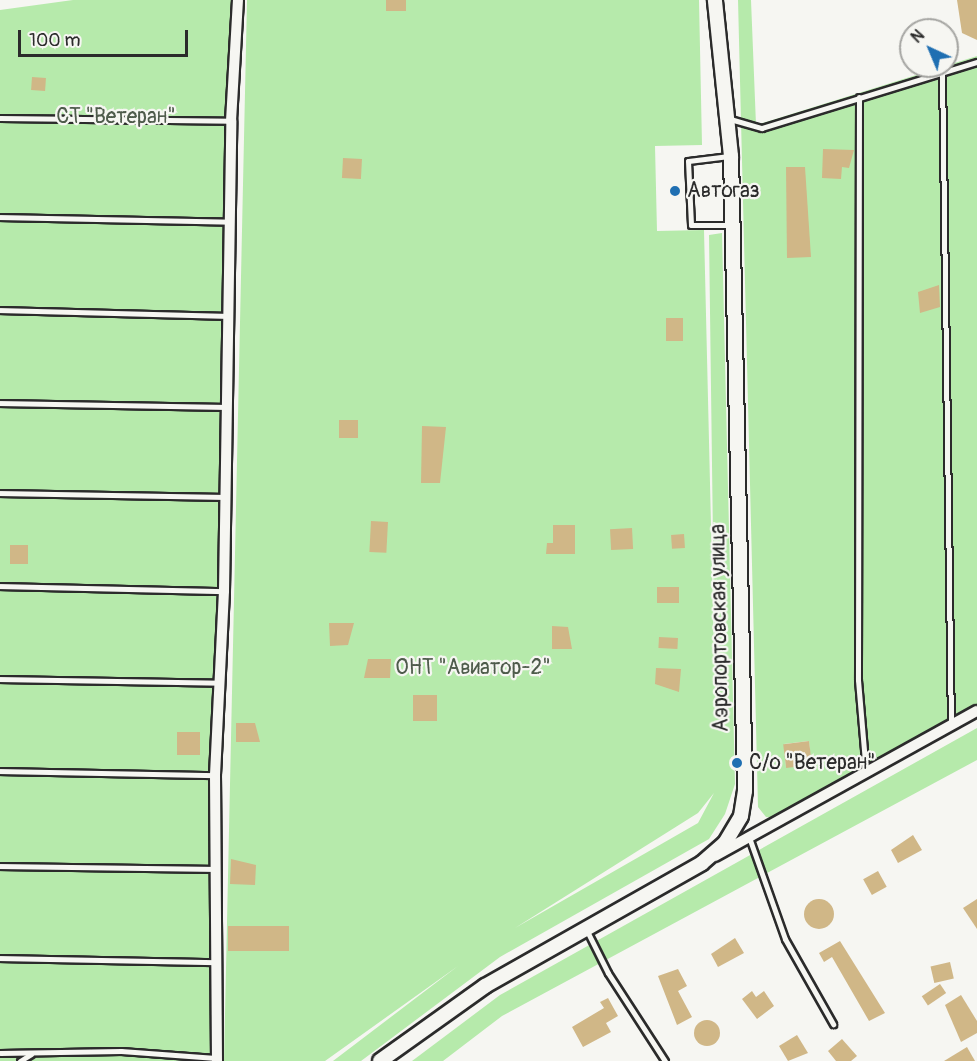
<!DOCTYPE html>
<html>
<head>
<meta charset="utf-8">
<style>
	body { margin:0 }
	#map { position:relative; width:977px; height:1061px; overflow:hidden; background:#f6f6f2; font-family:Pangolin,sans-serif }
	div>[style] { position:absolute }
	.green>* { inset:0; background:#b6eaab }
	.building>* { inset:0; background:#d0b787; transform-origin:0 0 }
	.round { border-radius:50% }
	.roads { filter:drop-shadow(2px 0 #2b2b2b) drop-shadow(-2px 0 #2b2b2b) drop-shadow(0 2px #2b2b2b) drop-shadow(0 -2px #2b2b2b) }
	.lane>* { height:5px; margin:-2.5px; padding:0 2.5px; transform-origin:2.5px; border-radius:2.5px; background:#f6f6f2 }
	.street>* { height:10px; margin:-5px; padding:0 5px; transform-origin:5px; border-radius:5px; background:#f6f6f2 }
	.secondary>* { height:14px; margin:-7px; padding:0 7px; transform-origin:7px; border-radius:7px; background:#f6f6f2 }
	.dots>* { width:16px; height:16px; translate:-50% -50%; box-sizing:border-box; border:3px solid #f6f6f2; border-radius:50% }
	span { translate:-50% -50%; white-space:nowrap; text-align:center; line-height:1.15; -webkit-text-stroke:4.5px #f6f6f2; paint-order:stroke }
	.park-label { font-size:21px; color:#4e5b4b }
	.poi-label { font-size:21px; color:#2b2b2b }
	.left { translate:0 -50%; text-align:left }
	.street-label { font-size:21px; color:#2b2b2b }
	.north { position:absolute; left:899px; top:18px; width:60px; height:60px; box-sizing:border-box; background:#f6f6f2; border:2px solid #a5a5a2; border-radius:50%; rotate:316deg; font-size:16px; font-weight:700; line-height:24px; text-align:center; color:#2b2b2b }
	.north::after { content:''; display:block; margin:auto; width:21px; height:27px; background:#1f6fb2; clip-path:polygon(50% 0,100% 100%,50% 72%,0 100%) }
	.scale { position:absolute; left:18px; top:30px; width:170px; height:27px; box-sizing:border-box; border:3px solid #2b2b2b; border-top:0; padding-left:8px; font-size:18px; line-height:21px; white-space:nowrap; color:#2b2b2b; -webkit-text-stroke:4px #f6f6f2; paint-order:stroke }
</style>
</head>
<body>
<div id="map">
	<div class="green">
		<div style="clip-path:polygon(73px 0,233px 0,210px 1061px,0 1061px,0 10px)"></div>
		<div style="clip-path:polygon(evenodd,247px 0,699px 0,702px 145px,655px 146px,657px 231px,704px 230px,715px 694px,709px 235px,722px 233px,735px 784px,725px 814px,709px 839px,500px 957px,361px 1061px,333px 1061px,458px 966px,325px 1061px,224px 1061px,247px 0,714px 793px,698px 823px,515px 928px,698px 813px,714px 793px)"></div>
		<div style="clip-path:polygon(evenodd,738px 0,751px 0,756px 125px,977px 56px,977px 706px,777px 818px,766px 817px,758px 807px,738px 0,809px 741px,811px 764px,786px 767px,784px 744px,809px 741px)"></div>
		<div style="clip-path:polygon(977px 728px,977px 760px,502px 1016px,443px 1061px,412px 1061px,500px 995px)"></div>
	</div>
	<div class="building">
		<div style="left:386px;top:0;width:20px;height:11px"></div>
		<div style="clip-path:polygon(957px 0,977px 0,977px 40px,962px 33px)"></div>
		<div style="left:32px;top:77px;width:14px;height:13px;rotate:4deg"></div>
		<div style="clip-path:polygon(823px 149px,854px 150px,849px 168px,842px 167px,841px 179px,822px 178px)"></div>
		<div style="left:343px;top:158px;width:19px;height:20px;rotate:3deg"></div>
		<div style="clip-path:polygon(786px 167px,805px 167px,811px 257px,787px 258px)"></div>
		<div style="clip-path:polygon(939px 285px,940px 307px,920px 313px,918px 292px)"></div>
		<div style="left:666px;top:318px;width:17px;height:23px"></div>
		<div style="left:339px;top:420px;width:19px;height:18px"></div>
		<div style="clip-path:polygon(422px 426px,446px 427px,440px 483px,421px 483px)"></div>
		<div style="left:371px;top:521px;width:17px;height:31px;rotate:3deg"></div>
		<div style="clip-path:polygon(553px 525px,575px 525px,575px 554px,546px 554px,547px 543px,553px 543px)"></div>
		<div style="left:632px;top:528px;width:21px;height:22px;rotate:87deg"></div>
		<div style="left:684px;top:534px;width:14px;height:13px;rotate:86deg"></div>
		<div style="left:10px;top:545px;width:18px;height:19px"></div>
		<div style="left:657px;top:587px;width:22px;height:16px"></div>
		<div style="clip-path:polygon(329px 623px,354px 623px,348px 645px,330px 646px)"></div>
		<div style="clip-path:polygon(552px 626px,568px 627px,572px 649px,552px 649px)"></div>
		<div style="left:659px;top:637px;width:19px;height:11px;rotate:3deg"></div>
		<div style="clip-path:polygon(368px 659px,391px 659px,390px 678px,364px 678px)"></div>
		<div style="clip-path:polygon(656px 668px,681px 669px,679px 692px,655px 684px)"></div>
		<div style="left:413px;top:695px;width:24px;height:26px"></div>
		<div style="clip-path:polygon(236px 723px,255px 723px,260px 742px,236px 742px)"></div>
		<div style="left:177px;top:732px;width:23px;height:23px"></div>
		<div style="left:809px;top:741px;width:24px;height:26px;rotate:83deg"></div>
		<div style="clip-path:polygon(913px 835px,922px 850px,898px 863px,891px 850px)"></div>
		<div style="clip-path:polygon(231px 859px,256px 865px,255px 885px,230px 884px)"></div>
		<div style="left:878px;top:871px;width:18px;height:17px;rotate:61deg"></div>
		<div style="clip-path:polygon(977px 899px,977px 929px,963px 908px)"></div>
		<div class="round" style="left:804px;top:899px;width:30px;height:30px"></div>
		<div style="left:228px;top:926px;width:61px;height:25px"></div>
		<div style="clip-path:polygon(735px 938px,744px 953px,718px 967px,711px 954px)"></div>
		<div style="clip-path:polygon(840px 941px,885px 1013px,869px 1021px,832px 957px,824px 962px,819px 953px)"></div>
		<div style="left:950px;top:962px;width:17px;height:20px;rotate:77deg"></div>
		<div style="clip-path:polygon(678px 969px,687px 986px,678px 991px,692px 1017px,677px 1025px,658px 976px)"></div>
		<div style="left:940px;top:984px;width:11px;height:22px;rotate:56deg"></div>
		<div style="clip-path:polygon(752px 991px,756px 997px,764px 991px,774px 1006px,757px 1019px,742px 999px)"></div>
		<div style="clip-path:polygon(961px 995px,977px 1021px,977px 1033px,961px 1042px,945px 1005px)"></div>
		<div style="clip-path:polygon(608px 998px,618px 1016px,606px 1023px,611px 1032px,583px 1047px,572px 1027px,604px 1008px,600px 1002px)"></div>
		<div class="round" style="left:694px;top:1020px;width:26px;height:26px"></div>
		<div style="clip-path:polygon(797px 1035px,808px 1053px,788px 1061px,779px 1046px)"></div>
		<div style="clip-path:polygon(842px 1039px,857px 1056px,851px 1061px,836px 1061px,828px 1051px)"></div>
		<div style="clip-path:polygon(967px 1047px,975px 1061px,944px 1061px)"></div>
	</div>
	<div class="roads">
		<div class="lane">
			<div style="left:942px;top:69px;width:657px;rotate:89.22deg"></div>
			<div style="left:859px;top:97px;width:583px;rotate:90.1deg"></div>
			<div style="left:858px;top:680px;width:93px;rotate:85.1deg"></div>
			<div style="left:0;top:118px;width:231px;rotate:0.7deg"></div>
			<div style="left:730px;top:119px;width:33px;rotate:16deg"></div>
			<div style="left:762px;top:128px;width:225px;rotate:-17.1deg"></div>
			<div style="left:729px;top:156px;width:41px;rotate:173deg"></div>
			<div style="left:688px;top:161px;width:64px;rotate:87.3deg"></div>
			<div style="left:691px;top:225px;width:40px"></div>
			<div style="left:0;top:217px;width:230px;rotate:1.2deg"></div>
			<div style="left:0;top:310px;width:228px;rotate:1.5deg"></div>
			<div style="left:0;top:403px;width:225px;rotate:1deg"></div>
			<div style="left:0;top:493px;width:224px;rotate:1deg"></div>
			<div style="left:0;top:586px;width:224px;rotate:1.3deg"></div>
			<div style="left:0;top:679px;width:219px;rotate:1deg"></div>
			<div style="left:0;top:771px;width:215px;rotate:1.1deg"></div>
			<div style="left:750px;top:840px;width:105px;rotate:70.5deg"></div>
			<div style="left:785px;top:939px;width:98px;rotate:60.5deg"></div>
			<div style="left:0;top:866px;width:216px;rotate:0.8deg"></div>
			<div style="left:586px;top:929px;width:49px;rotate:63.4deg"></div>
			<div style="left:608px;top:973px;width:105px;rotate:57.1deg"></div>
			<div style="left:0;top:958px;width:215px;rotate:1.1deg"></div>
			<div style="left:0;top:1053px;width:121px;rotate:-0.9deg"></div>
			<div style="left:121px;top:1051px;width:95px;rotate:4.2deg"></div>
			<div style="left:20px;top:1061px;width:13px;rotate:-32deg"></div>
		</div>
		<div class="street">
			<div style="left:715px;top:856px;width:299px;rotate:-29deg"></div>
			<div style="left:217px;top:1061px;width:286px;rotate:-90.4deg"></div>
			<div style="left:215px;top:775px;width:184px;rotate:-87.2deg"></div>
			<div style="left:224px;top:591px;width:470px;rotate:-89.1deg"></div>
			<div style="left:231px;top:121px;width:121px;rotate:-86.7deg"></div>
		</div>
		<div class="secondary">
			<div style="left:380px;top:1061px;width:129px;rotate:-35.5deg"></div>
			<div style="left:485px;top:986px;width:249px;rotate:-29.5deg"></div>
			<div style="left:702px;top:863px;width:30px;rotate:-41deg"></div>
			<div style="left:725px;top:843px;width:31px;rotate:-59deg"></div>
			<div style="left:741px;top:816px;width:25px;rotate:-81deg"></div>
			<div style="left:745px;top:791px;width:635px;rotate:-91.26deg"></div>
			<div style="left:731px;top:156px;width:157px;rotate:-95.9deg"></div>
		</div>
	</div>
	<div class="dots">
		<div style="left:675px;top:191px;background:#1f6fb2"></div>
		<div style="left:737px;top:763px;background:#1f6fb2"></div>
	</div>
	<div class="park-label">
		<span style="left:116px;top:117px">СТ "Ветеран"</span>
		<span style="left:473px;top:668px">ОНТ "Авиатор-2"</span>
	</div>
	<div class="poi-label">
		<span class="left" style="left:687px;top:191px">Автогаз</span>
		<span class="left" style="left:749px;top:763px">С/о "Ветеран"</span>
	</div>
	<div class="street-label">
		<span style="left:720px;top:628px;rotate:-91deg">Аэропортовская улица</span>
	</div>
	<div class="north">N</div>
	<div class="scale">100 m</div>
</div>
</body>
</html>
